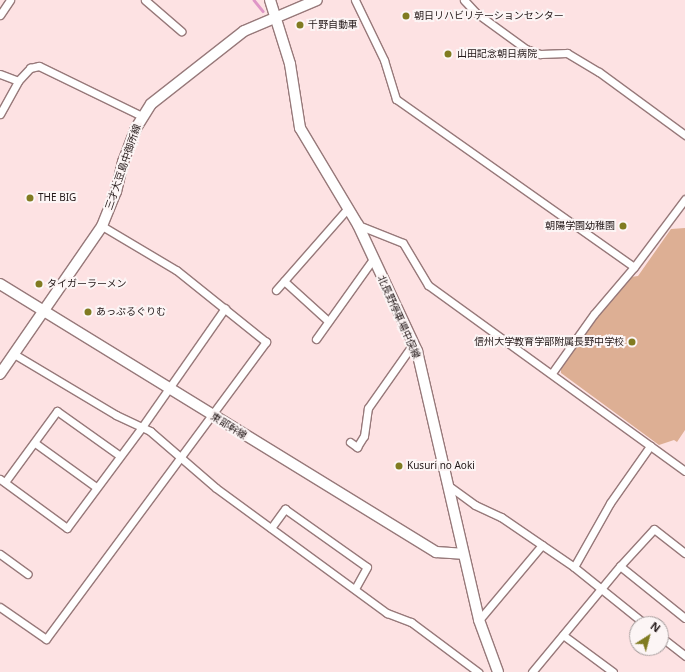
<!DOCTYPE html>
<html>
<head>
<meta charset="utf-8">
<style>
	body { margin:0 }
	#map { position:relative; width:685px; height:672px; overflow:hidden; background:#fde2e3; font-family:"Noto Sans","Noto Sans JP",sans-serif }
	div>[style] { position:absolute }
	.green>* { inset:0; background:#ddaf94 }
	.stream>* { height:2.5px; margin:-1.25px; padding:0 1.25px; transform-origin:1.25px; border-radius:1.25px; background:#df96c7 }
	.roads { filter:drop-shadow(1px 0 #97797a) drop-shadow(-1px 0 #97797a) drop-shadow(0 1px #97797a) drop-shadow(0 -1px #97797a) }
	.street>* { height:7px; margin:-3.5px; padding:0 3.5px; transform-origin:3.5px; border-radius:3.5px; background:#fff }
	.secondary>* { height:10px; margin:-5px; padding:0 5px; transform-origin:5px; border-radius:5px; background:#fff }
	.dots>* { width:11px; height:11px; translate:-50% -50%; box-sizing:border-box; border:2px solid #fcf5f5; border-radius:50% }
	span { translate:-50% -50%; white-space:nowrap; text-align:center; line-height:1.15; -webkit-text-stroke:4px #fcf5f5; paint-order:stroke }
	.poi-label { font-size:10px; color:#221717 }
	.left { translate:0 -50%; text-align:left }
	.right { translate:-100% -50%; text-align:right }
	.street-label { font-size:10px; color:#221717 }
	.north { position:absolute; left:629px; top:616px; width:40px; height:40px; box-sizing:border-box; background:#fcf5f5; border:1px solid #a59c9c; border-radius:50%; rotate:36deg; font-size:11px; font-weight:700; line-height:16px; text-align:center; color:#221717 }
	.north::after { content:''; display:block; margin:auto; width:14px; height:18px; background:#807b21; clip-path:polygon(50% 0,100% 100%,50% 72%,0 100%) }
</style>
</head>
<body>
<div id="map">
	<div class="green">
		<div style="clip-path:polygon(685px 228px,685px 430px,677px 442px,674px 440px,659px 445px,561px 373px,561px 368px,597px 316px,631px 277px,638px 276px,671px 229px)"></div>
	</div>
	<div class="stream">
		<div style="left:254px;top:0;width:14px;rotate:51deg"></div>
	</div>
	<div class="roads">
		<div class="street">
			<div style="left:145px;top:0;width:48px;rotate:40.7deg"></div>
			<div style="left:355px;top:0;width:67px;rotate:64.2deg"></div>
			<div style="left:384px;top:60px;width:41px;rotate:72.9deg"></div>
			<div style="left:396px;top:99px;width:291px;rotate:35.2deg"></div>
			<div style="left:464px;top:0;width:16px;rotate:47deg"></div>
			<div style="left:475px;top:12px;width:63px;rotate:36deg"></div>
			<div style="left:526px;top:49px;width:15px;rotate:20deg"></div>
			<div style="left:540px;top:54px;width:27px;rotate:-2deg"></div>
			<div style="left:567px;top:53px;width:37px;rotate:31deg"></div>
			<div style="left:599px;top:72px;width:107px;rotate:36.2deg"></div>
			<div style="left:0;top:15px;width:18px;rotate:-56deg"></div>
			<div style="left:0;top:74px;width:19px;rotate:21deg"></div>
			<div style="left:0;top:114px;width:38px;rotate:-61deg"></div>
			<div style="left:18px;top:81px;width:18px;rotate:-47deg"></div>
			<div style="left:30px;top:68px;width:9px;rotate:-13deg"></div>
			<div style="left:39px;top:66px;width:114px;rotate:25.9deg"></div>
			<div style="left:358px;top:225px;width:48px;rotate:21.8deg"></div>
			<div style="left:403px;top:243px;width:49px;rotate:59.2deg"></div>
			<div style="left:428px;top:285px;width:317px;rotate:35.9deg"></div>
			<div style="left:284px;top:281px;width:59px;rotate:42.3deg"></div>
			<div style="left:276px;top:290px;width:109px;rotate:-48.7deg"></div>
			<div style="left:316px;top:339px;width:98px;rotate:-54.5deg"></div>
			<div style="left:14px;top:354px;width:119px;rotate:30.9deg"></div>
			<div style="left:116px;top:415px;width:38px;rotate:25deg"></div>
			<div style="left:150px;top:431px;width:87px;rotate:40.8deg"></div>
			<div style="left:216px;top:488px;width:212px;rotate:36.2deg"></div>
			<div style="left:387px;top:613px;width:26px;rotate:21deg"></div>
			<div style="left:411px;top:622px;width:84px;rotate:36.7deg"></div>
			<div style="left:552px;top:373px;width:72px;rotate:-54.6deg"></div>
			<div style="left:594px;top:314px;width:62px;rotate:-49.6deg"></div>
			<div style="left:634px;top:267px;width:85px;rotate:-53.1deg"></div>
			<div style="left:350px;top:442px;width:9px;rotate:36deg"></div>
			<div style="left:357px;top:447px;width:13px;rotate:-58deg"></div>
			<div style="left:364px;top:436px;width:28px;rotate:-82deg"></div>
			<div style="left:368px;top:408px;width:78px;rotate:-54.9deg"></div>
			<div style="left:35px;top:443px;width:75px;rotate:35.8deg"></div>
			<div style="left:0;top:479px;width:83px;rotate:36.2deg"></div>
			<div style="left:67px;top:528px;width:126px;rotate:-53.4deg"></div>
			<div style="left:142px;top:427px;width:145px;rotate:-55.1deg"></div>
			<div style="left:5px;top:482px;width:88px;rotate:-53.8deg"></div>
			<div style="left:57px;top:411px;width:77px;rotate:35.5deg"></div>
			<div style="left:449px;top:486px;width:32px;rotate:36deg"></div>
			<div style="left:475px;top:505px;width:29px;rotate:25deg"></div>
			<div style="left:501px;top:517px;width:88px;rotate:34.4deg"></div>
			<div style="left:574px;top:567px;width:91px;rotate:38.8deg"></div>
			<div style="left:271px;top:528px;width:24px;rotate:-54deg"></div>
			<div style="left:285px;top:509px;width:100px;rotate:35.3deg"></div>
			<div style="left:367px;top:567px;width:25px;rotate:119deg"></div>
			<div style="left:0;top:554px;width:34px;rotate:36deg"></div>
			<div style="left:620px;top:566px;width:83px;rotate:38.7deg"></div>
			<div style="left:574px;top:567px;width:73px;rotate:-60.6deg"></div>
			<div style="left:610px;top:503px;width:70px;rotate:-54.9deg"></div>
			<div style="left:0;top:607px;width:56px;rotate:34.8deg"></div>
			<div style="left:46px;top:639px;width:370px;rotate:-53.5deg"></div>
			<div style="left:266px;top:342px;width:115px;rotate:-141.3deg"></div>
			<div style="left:176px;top:270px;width:86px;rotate:-149.3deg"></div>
			<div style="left:479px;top:620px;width:98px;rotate:-50deg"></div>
			<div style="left:563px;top:635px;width:62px;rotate:36.5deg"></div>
			<div style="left:661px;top:637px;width:31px;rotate:38deg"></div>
			<div style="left:532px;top:672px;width:138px;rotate:-50.3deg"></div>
			<div style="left:620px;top:566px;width:50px;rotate:-47.4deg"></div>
			<div style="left:654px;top:529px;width:39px;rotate:38deg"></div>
		</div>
		<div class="secondary">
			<div style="left:270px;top:0;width:67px;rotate:72.6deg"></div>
			<div style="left:290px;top:64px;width:65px;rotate:81.1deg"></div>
			<div style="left:300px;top:128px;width:113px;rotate:59.1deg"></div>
			<div style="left:358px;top:225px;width:139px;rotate:64.9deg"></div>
			<div style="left:417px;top:351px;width:276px;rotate:77deg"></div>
			<div style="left:479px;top:620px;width:55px;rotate:69.9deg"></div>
			<div style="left:0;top:284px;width:512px;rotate:31.58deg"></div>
			<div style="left:436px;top:552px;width:26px;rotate:4deg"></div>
			<div style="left:0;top:374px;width:180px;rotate:-55.4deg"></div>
			<div style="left:102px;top:226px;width:37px;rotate:-68deg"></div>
			<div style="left:116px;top:192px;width:31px;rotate:-77deg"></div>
			<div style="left:123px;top:162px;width:36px;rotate:-69deg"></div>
			<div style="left:136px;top:128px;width:28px;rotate:-58deg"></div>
			<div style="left:151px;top:104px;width:118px;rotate:-38.1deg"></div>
			<div style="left:244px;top:31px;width:79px;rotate:-23deg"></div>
		</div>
	</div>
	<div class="dots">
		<div style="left:406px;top:16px;background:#807b21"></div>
		<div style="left:300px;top:25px;background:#807b21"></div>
		<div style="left:448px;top:54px;background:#807b21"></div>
		<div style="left:30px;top:198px;background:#807b21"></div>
		<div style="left:623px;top:226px;background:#807b21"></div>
		<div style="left:39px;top:284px;background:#807b21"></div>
		<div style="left:88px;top:312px;background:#807b21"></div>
		<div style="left:632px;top:342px;background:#807b21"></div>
		<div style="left:399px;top:466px;background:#807b21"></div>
	</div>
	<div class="poi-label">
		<span class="left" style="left:414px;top:16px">朝日リハビリテーションセンター</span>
		<span class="left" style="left:308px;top:25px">千野自動車</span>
		<span class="left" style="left:457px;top:54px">山田記念朝日病院</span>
		<span class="left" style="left:38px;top:198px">THE BIG</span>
		<span class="right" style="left:615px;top:226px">朝陽学園幼稚園</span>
		<span class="left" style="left:47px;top:284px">タイガーラーメン</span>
		<span class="left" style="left:96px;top:312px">あっぷるぐりむ</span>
		<span class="right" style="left:624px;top:342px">信州大学教育学部附属長野中学校</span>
		<span class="left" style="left:407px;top:466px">Kusuri no Aoki</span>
	</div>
	<div class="street-label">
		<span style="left:123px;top:167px;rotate:-71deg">三才大豆島中御所線</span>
		<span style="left:399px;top:317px;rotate:66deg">北長野停車場中俣線</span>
		<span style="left:229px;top:426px;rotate:32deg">東部幹線</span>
	</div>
	<div class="north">N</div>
</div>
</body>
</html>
